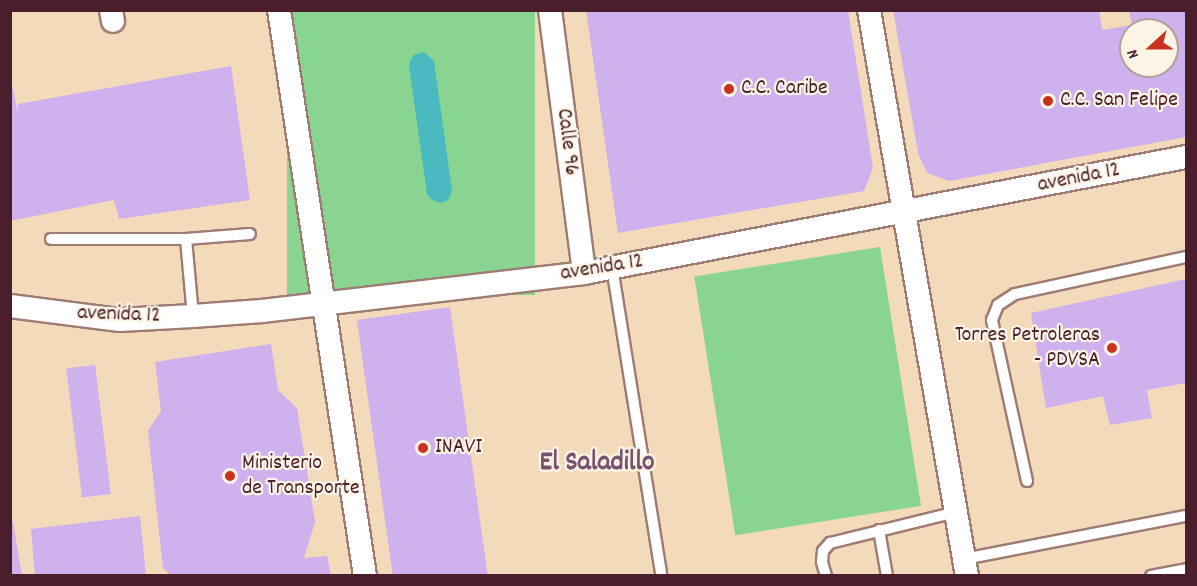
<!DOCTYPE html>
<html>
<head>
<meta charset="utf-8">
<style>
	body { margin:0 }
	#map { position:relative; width:1197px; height:586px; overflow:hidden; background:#f2dabb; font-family:Dekko,sans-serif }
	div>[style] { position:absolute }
	.green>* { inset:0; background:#89d491; transform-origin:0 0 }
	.water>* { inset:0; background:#4ab9c0 }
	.building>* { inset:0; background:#ceb1ed; transform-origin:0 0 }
	.roads { filter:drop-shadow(2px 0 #9e7c73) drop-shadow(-2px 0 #9e7c73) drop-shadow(0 2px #9e7c73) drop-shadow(0 -2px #9e7c73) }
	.service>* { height:10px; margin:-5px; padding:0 5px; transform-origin:5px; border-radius:5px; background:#fff }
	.minor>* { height:22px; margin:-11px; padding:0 11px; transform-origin:11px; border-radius:11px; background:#fff }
	.dots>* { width:16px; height:16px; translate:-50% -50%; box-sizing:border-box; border:3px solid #fcf5e5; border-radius:50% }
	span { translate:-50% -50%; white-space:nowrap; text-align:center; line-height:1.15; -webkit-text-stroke:4.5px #fcf5e5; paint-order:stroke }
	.poi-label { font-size:22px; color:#4a1f2b }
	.left { translate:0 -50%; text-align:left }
	.right { translate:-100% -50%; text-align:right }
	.street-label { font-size:22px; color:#4a1f2b }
	.district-label { font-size:28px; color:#78526f; font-weight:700 }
	.frame { position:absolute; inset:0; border:12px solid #4a1f2b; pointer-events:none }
	.north { position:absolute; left:1119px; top:18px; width:60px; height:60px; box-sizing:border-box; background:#fcf5e5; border:2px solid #b59f9b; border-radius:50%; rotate:249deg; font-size:16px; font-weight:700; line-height:24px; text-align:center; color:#4a1f2b }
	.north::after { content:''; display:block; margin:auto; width:21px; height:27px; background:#c8321e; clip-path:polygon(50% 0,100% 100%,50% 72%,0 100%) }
</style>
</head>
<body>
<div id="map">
	<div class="green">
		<div style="left:287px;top:11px;width:248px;height:284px"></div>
		<div style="left:880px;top:247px;width:262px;height:188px;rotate:81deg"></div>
	</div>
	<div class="water">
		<div style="clip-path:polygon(424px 52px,434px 61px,452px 191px,448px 200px,441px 203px,432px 200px,427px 194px,409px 66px,413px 55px)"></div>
	</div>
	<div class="building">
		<div style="clip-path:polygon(586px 10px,848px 10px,873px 168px,864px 191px,618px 233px)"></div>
		<div style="clip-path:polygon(evenodd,893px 10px,1099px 10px,1102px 30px,1132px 25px,1129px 10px,1186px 10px,1186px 137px,949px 181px,927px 173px,918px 153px,893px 10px,1131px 30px,1167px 30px,1167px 66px,1131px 66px,1131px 30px)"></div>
		<div style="clip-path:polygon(231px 66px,250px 200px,119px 219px,114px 200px,10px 221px,10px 75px,18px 113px,18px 104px)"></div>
		<div style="clip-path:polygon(1186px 279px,1186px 383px,1147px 390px,1152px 418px,1110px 425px,1103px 396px,1046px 408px,1031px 313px)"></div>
		<div style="left:450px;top:307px;width:272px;height:94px;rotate:82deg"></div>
		<div style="clip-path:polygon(271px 344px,278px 390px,297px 408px,315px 522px,304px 558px,327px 556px,331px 576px,171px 576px,163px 568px,148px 431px,161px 411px,155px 362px)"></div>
		<div style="left:95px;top:365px;width:130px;height:29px;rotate:83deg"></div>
		<div style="clip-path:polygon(140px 516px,146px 576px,35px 576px,31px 529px)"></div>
		<div style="clip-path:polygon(10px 522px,13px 522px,22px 576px,10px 576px)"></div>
	</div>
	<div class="roads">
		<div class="service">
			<div style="left:51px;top:239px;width:135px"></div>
			<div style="left:186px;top:239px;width:77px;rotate:84.8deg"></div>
			<div style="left:186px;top:239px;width:64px;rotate:-4.5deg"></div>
			<div style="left:612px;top:267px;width:310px;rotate:80.9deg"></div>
			<div style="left:1027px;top:481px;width:165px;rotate:-102.3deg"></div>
			<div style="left:992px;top:320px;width:16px;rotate:-68deg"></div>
			<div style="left:998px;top:305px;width:20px;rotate:-33deg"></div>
			<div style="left:1015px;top:294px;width:175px;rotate:-12.2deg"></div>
			<div style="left:879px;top:530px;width:47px;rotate:80.1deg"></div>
			<div style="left:964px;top:559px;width:226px;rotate:-11deg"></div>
			<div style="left:826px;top:576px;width:15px;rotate:-106deg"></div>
			<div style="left:822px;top:562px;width:11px;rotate:-85deg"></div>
			<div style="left:823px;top:551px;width:11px;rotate:-49deg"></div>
			<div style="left:830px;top:543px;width:130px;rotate:-13.8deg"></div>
			<div style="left:1151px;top:576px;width:36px;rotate:-11deg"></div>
		</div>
		<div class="minor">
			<div style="left:111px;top:10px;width:11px;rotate:80deg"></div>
			<div style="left:279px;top:10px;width:572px;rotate:81.36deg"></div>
			<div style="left:550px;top:10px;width:265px;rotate:82.6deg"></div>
			<div style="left:869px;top:10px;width:574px;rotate:80.18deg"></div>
			<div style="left:10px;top:306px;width:111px;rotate:7.3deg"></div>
			<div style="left:120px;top:320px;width:73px;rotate:-3.1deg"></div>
			<div style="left:193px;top:316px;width:69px;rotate:-4.1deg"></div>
			<div style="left:262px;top:311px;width:324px;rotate:-6.7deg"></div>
			<div style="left:584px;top:273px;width:613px;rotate:-10.91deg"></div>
		</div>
	</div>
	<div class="dots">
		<div style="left:729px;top:89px;background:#c8321e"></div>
		<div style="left:1048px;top:101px;background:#c8321e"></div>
		<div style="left:1112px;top:348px;background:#c8321e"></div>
		<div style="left:423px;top:448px;background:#c8321e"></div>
		<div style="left:230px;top:476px;background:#c8321e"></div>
	</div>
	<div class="poi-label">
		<span class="left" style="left:741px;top:89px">C.C. Caribe</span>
		<span class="left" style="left:1060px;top:101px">C.C. San Felipe</span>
		<span class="right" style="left:1100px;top:348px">Torres Petroleras<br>- PDVSA</span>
		<span class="left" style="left:435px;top:448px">INAVI</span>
		<span class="left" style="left:242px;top:476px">Ministerio<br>de Transporte</span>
	</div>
	<div class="street-label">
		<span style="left:567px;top:142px;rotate:83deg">Calle 96</span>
		<span style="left:1079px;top:178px;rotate:-11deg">avenida 12</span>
		<span style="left:602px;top:268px;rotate:-9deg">avenida 12</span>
		<span style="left:119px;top:315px;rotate:2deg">avenida 12</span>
	</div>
	<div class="district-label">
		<span style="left:597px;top:464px">El Saladillo</span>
	</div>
	<div class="frame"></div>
	<div class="north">N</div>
</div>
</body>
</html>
